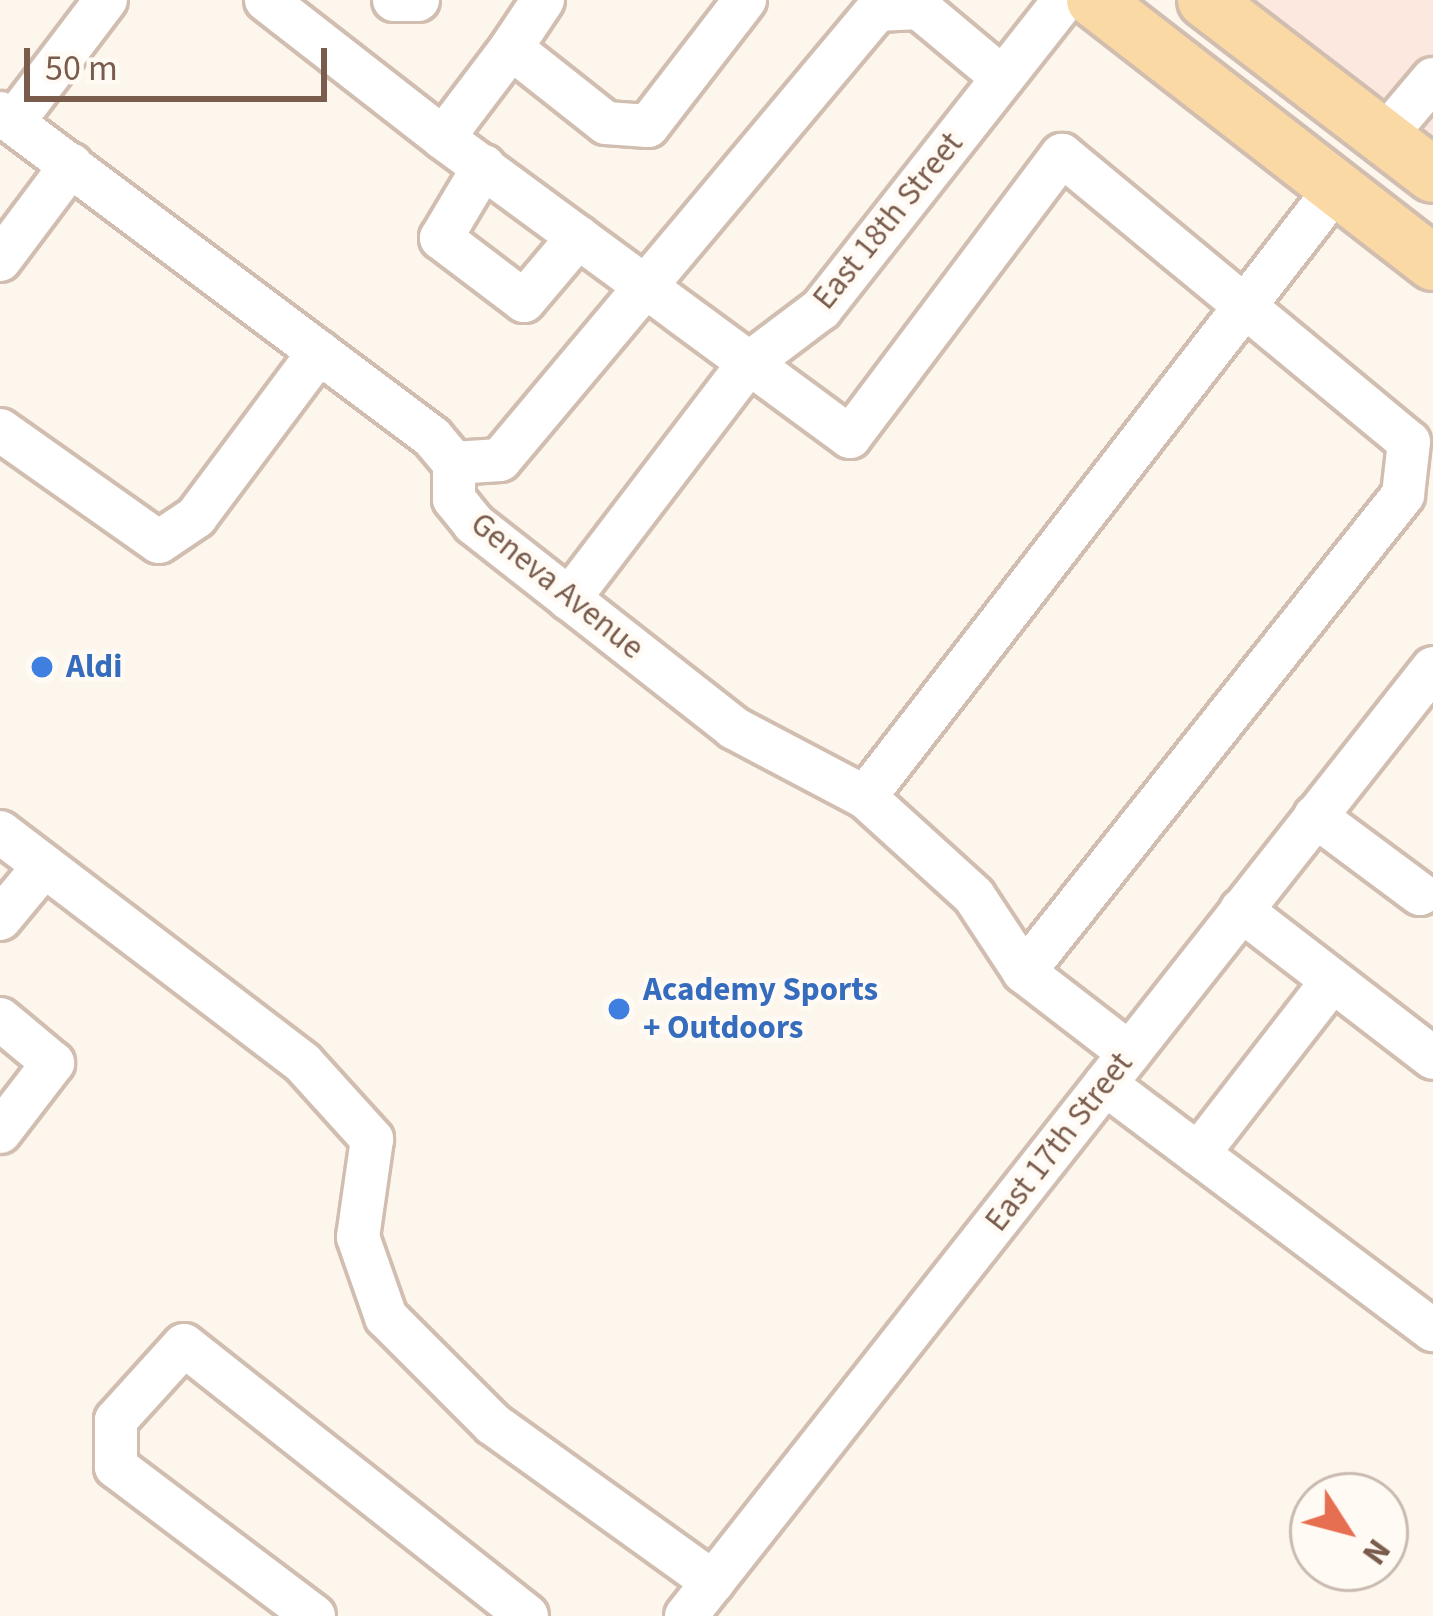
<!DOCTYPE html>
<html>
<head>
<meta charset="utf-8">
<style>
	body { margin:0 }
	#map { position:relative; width:1433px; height:1616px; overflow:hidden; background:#fdf6ec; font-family:"Source Sans 3",sans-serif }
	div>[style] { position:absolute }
	.commercial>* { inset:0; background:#fde8e0 }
	.roads { filter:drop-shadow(3px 0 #d1beb0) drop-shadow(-3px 0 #d1beb0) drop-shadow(0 3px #d1beb0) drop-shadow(0 -3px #d1beb0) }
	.minor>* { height:42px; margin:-21px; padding:0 21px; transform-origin:21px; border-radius:21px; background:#fff }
	.major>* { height:54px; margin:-27px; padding:0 27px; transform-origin:27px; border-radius:27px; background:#fbd9a5 }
	.dots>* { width:33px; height:33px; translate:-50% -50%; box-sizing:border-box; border:6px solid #fffaf3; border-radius:50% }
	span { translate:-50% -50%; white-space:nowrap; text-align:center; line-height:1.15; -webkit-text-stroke:9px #fffaf3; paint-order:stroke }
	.street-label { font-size:33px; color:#7a5c4d }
	.shop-label { font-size:33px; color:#366cbe; font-weight:700 }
	.left { translate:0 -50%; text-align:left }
	.north { position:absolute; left:1289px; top:1472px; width:120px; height:120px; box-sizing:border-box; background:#fffaf3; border:3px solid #cabbb1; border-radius:50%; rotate:126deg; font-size:33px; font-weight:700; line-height:48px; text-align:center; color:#7a5c4d }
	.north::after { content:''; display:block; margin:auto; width:42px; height:54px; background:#e76f51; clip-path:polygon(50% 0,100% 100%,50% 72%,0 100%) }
	.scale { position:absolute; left:24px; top:48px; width:303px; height:54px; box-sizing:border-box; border:6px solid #7a5c4d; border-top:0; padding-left:15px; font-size:36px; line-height:42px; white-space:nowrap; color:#7a5c4d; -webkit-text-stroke:9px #fffaf3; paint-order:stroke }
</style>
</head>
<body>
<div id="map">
	<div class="commercial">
		<div style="clip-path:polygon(1256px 0,1433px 0,1433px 142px)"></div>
	</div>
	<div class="roads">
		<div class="minor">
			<div style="left:266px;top:0;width:224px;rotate:37.9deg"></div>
			<div style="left:443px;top:138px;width:113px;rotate:-52.9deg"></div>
			<div style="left:394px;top:0;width:24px"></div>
			<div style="left:543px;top:0;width:58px;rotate:123.7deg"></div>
			<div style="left:511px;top:48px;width:121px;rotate:38.3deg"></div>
			<div style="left:606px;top:123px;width:42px;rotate:4.1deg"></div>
			<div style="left:648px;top:126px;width:159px;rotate:-52.4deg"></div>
			<div style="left:0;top:113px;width:540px;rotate:36.87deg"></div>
			<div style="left:432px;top:437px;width:34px;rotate:50deg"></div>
			<div style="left:454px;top:463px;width:36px;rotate:90deg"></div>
			<div style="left:454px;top:499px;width:32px;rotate:51deg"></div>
			<div style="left:474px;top:524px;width:330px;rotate:38.1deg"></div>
			<div style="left:734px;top:728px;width:148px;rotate:27.8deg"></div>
			<div style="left:865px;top:797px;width:147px;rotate:42.2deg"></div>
			<div style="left:974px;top:896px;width:91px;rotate:56.7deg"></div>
			<div style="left:1024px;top:972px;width:133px;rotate:37.6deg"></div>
			<div style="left:14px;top:121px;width:152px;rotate:-52.8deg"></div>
			<div style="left:1384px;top:137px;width:76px;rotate:-49.8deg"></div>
			<div style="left:443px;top:138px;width:505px;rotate:36.3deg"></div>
			<div style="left:850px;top:437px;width:353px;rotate:-53.1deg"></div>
			<div style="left:1062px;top:155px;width:450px;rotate:39.6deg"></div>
			<div style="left:1409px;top:442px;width:53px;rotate:96.5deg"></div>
			<div style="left:1403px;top:495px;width:609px;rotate:128.47deg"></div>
			<div style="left:484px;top:166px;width:84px;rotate:120.8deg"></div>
			<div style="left:441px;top:238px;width:104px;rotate:37.2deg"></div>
			<div style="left:524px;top:301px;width:84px;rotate:-49.8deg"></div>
			<div style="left:0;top:260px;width:119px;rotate:-53.2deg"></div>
			<div style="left:0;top:430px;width:194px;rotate:35.2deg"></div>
			<div style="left:159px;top:542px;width:45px;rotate:-34deg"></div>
			<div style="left:196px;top:517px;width:206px;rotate:-53.3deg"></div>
			<div style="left:454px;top:463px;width:46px;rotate:-3.7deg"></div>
			<div style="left:500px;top:460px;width:587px;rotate:-50.04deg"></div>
			<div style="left:877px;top:10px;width:42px;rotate:-2.7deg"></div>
			<div style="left:919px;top:8px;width:109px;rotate:39.8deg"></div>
			<div style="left:569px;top:599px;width:295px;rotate:-52.7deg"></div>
			<div style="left:748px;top:364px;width:91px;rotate:-37deg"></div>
			<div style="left:821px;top:309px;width:393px;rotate:-51.8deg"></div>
			<div style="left:865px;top:797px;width:771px;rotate:-52.27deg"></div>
			<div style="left:1315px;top:816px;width:131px;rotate:36.6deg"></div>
			<div style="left:0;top:832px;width:381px;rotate:37.3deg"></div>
			<div style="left:303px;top:1063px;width:103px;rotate:47.8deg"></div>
			<div style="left:372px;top:1139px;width:99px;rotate:98.1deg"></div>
			<div style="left:358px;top:1237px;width:85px;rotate:70.7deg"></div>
			<div style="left:386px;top:1317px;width:151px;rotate:45deg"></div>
			<div style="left:493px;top:1424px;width:271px;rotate:35.7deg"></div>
			<div style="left:1241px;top:910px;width:242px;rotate:37.6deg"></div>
			<div style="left:0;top:919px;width:69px;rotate:-50.3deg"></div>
			<div style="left:0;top:1019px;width:69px;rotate:39.7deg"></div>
			<div style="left:53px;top:1063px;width:87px;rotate:127.5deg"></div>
			<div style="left:1105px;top:1084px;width:410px;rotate:36.9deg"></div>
			<div style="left:1198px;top:1154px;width:219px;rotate:-52.2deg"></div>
			<div style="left:314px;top:1616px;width:248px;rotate:-143deg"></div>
			<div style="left:116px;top:1467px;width:47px;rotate:-90deg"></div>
			<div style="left:116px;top:1420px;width:101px;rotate:-47.8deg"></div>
			<div style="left:184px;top:1345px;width:437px;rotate:38.3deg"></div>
			<div style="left:686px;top:1616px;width:1207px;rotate:-51.76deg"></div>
		</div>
		<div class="major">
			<div style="left:1094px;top:0;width:429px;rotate:37.8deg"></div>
			<div style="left:1205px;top:0;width:287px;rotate:37.5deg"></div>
		</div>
	</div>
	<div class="dots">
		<div style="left:42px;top:667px;background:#3f7fe0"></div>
		<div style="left:619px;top:1009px;background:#3f7fe0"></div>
	</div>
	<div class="street-label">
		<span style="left:888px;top:221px;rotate:-51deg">East 18th Street</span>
		<span style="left:557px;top:586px;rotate:39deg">Geneva Avenue</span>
		<span style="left:1059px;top:1142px;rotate:-52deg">East 17th Street</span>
	</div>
	<div class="shop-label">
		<span class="left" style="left:66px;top:667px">Aldi</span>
		<span class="left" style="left:643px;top:1009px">Academy Sports<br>+ Outdoors</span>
	</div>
	<div class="north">N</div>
	<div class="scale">50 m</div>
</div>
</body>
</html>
